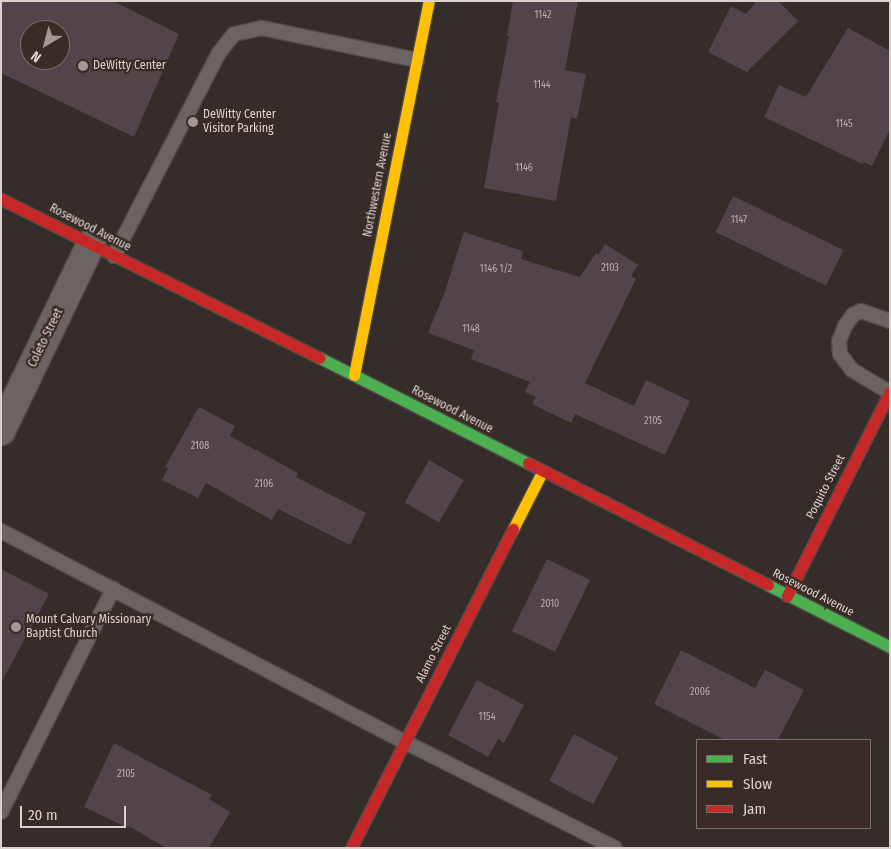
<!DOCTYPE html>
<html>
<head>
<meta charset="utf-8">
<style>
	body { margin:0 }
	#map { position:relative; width:891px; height:849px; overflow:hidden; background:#352d2a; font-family:"Fira Sans Condensed",sans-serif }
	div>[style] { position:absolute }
	.building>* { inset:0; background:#52444b; transform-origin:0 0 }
	.roads { filter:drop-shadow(1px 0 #514b48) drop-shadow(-1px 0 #514b48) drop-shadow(0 1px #514b48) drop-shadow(0 -1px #514b48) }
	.lane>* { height:14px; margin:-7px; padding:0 7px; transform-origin:7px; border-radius:7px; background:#6b6462 }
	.street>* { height:28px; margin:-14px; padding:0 14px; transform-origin:14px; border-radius:14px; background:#6b6462 }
	.fast>* { height:11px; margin:-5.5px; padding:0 5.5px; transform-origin:5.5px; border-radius:5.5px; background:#4caf50 }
	.slow>* { height:11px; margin:-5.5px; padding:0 5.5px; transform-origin:5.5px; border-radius:5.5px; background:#ffc107 }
	.jam>* { height:11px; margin:-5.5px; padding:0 5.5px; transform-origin:5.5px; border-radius:5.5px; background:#c62828 }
	.dots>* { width:14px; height:14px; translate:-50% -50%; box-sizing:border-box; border:2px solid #392b25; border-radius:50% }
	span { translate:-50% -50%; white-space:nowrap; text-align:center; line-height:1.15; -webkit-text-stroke:4.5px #392b25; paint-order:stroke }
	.number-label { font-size:10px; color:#b9aead }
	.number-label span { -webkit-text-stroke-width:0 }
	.poi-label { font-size:12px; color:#dbd2ce }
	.left { translate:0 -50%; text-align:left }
	.street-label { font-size:12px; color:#dbd2ce }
	.frame { position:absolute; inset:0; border:2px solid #dbd2ce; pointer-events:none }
	.legend { position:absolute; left:696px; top:739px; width:175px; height:90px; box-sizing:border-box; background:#392b25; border:1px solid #7a6e69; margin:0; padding:6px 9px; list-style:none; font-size:15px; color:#dbd2ce }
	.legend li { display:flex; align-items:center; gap:10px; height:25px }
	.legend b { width:25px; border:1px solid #7a6e69 }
	.north { position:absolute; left:20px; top:20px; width:50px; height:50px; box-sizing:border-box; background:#392b25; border:1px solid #7a6e69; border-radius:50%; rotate:217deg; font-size:14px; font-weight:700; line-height:20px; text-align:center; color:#dbd2ce }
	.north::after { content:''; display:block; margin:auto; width:18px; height:22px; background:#a19895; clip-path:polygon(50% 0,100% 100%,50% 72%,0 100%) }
	.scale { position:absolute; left:20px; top:806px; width:106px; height:22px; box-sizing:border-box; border:2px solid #dbd2ce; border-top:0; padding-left:6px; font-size:15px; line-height:18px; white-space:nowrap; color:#dbd2ce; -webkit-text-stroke:4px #392b25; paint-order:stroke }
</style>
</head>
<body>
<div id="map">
	<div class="building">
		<div style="clip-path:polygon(evenodd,1px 1px,113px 1px,179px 34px,134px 137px,1px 73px,1px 1px,30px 30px,60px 30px,60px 60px,30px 60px,30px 30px)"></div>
		<div style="clip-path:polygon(513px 1px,578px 1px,565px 70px,586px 74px,577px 119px,571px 117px,556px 201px,484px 188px,499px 103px,496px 102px,509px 36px,507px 36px)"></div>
		<div style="clip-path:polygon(757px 1px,778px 1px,798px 21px,747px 72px,708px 52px,731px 6px,746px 14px)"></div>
		<div style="clip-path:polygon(848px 28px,890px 51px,890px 129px,872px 166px,864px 162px,862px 164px,764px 117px,779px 85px,806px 97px)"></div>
		<div style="left:733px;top:196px;width:123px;height:40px;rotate:26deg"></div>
		<div style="clip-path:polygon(464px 232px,523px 251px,521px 259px,580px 277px,596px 253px,598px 255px,605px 244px,638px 265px,631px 276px,636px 279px,585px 383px,634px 406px,646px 380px,690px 401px,665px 455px,575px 414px,571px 423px,532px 404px,536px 397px,525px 392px,530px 382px,471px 359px,474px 350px,428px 333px,444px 294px)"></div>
		<div style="clip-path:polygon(199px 407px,235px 426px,230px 436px,298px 473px,296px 477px,366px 513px,350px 545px,278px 509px,272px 520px,206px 483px,198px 498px,162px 480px,168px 468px,165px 467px)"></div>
		<div style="left:429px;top:460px;width:40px;height:49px;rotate:30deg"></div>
		<div style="left:547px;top:559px;width:48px;height:80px;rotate:26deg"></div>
		<div style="clip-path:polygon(1px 569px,49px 594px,1px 683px)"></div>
		<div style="clip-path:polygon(681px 650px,755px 688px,765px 670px,804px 690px,778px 740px,725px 740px,654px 704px)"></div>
		<div style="clip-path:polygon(477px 680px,524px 705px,504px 743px,498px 739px,488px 757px,448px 735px)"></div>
		<div style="left:574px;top:734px;width:50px;height:53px;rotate:28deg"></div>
		<div style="clip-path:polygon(114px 743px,212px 795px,209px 799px,230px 812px,209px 848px,166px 848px,129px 826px,128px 828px,84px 807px)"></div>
	</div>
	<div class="roads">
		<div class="lane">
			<div style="left:114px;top:256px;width:229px;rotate:-62.7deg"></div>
			<div style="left:219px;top:53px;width:24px;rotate:-52deg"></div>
			<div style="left:234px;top:34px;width:29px;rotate:-12deg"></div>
			<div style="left:262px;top:28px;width:158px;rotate:11.7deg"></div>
			<div style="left:889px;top:392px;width:43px;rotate:-149.3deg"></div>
			<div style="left:852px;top:370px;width:20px;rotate:-127deg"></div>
			<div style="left:840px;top:354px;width:13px;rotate:-94deg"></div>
			<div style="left:839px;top:341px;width:16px;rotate:-68deg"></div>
			<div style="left:845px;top:326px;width:14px;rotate:-54deg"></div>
			<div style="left:853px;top:315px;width:9px;rotate:-27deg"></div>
			<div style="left:861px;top:311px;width:31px;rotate:19deg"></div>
			<div style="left:1px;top:531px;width:456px;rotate:27.6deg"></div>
			<div style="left:405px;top:742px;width:235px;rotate:26.8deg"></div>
			<div style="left:1px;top:812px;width:250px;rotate:-63.3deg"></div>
		</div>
		<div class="street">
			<div style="left:1px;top:431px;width:208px;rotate:-64.3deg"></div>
		</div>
		<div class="fast">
			<div style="left:320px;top:358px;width:233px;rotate:26.8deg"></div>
			<div style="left:768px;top:585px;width:137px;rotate:26.9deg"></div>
		</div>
		<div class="slow">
			<div style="left:354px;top:375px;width:381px;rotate:-78.7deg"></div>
			<div style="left:513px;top:529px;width:64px;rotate:-63deg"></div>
		</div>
		<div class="jam">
			<div style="left:1px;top:199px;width:356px;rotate:26.5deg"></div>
			<div style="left:528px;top:463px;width:269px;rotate:26.9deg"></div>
			<div style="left:787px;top:596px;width:229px;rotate:-63.3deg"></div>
			<div style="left:351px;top:848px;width:358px;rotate:-63.1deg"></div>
		</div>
	</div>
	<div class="dots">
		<div style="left:83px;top:66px;background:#a19895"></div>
		<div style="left:193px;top:122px;background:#a19895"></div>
		<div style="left:16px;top:627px;background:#a19895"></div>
	</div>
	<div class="number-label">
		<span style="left:543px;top:16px">1142</span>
		<span style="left:542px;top:86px">1144</span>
		<span style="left:844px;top:125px">1145</span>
		<span style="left:524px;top:169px">1146</span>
		<span style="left:739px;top:221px">1147</span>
		<span style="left:610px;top:269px">2103</span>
		<span style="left:496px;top:270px">1146 1/2</span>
		<span style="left:471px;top:330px">1148</span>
		<span style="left:653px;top:422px">2105</span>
		<span style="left:200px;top:447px">2108</span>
		<span style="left:264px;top:485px">2106</span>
		<span style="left:550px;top:605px">2010</span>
		<span style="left:700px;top:693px">2006</span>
		<span style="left:487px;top:718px">1154</span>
		<span style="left:126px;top:775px">2105</span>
	</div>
	<div class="poi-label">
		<span class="left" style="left:93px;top:66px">DeWitty Center</span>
		<span class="left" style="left:203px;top:122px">DeWitty Center<br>Visitor Parking</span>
		<span class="left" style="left:26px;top:627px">Mount Calvary Missionary<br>Baptist Church</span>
	</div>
	<div class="street-label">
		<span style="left:378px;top:185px;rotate:-79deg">Northwestern Avenue</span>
		<span style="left:90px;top:228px;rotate:27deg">Rosewood Avenue</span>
		<span style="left:46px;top:338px;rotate:-64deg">Coleto Street</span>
		<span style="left:452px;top:410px;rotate:27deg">Rosewood Avenue</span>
		<span style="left:826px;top:487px;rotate:-63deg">Poquito Street</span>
		<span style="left:813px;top:593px;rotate:27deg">Rosewood Avenue</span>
		<span style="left:434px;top:654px;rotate:-63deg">Alamo Street</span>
	</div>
	<div class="frame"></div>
	<ul class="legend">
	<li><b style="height:6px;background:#4caf50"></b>Fast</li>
	<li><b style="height:6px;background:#ffc107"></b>Slow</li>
	<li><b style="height:6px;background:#c62828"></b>Jam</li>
	</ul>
	<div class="north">N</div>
	<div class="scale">20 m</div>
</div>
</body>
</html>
